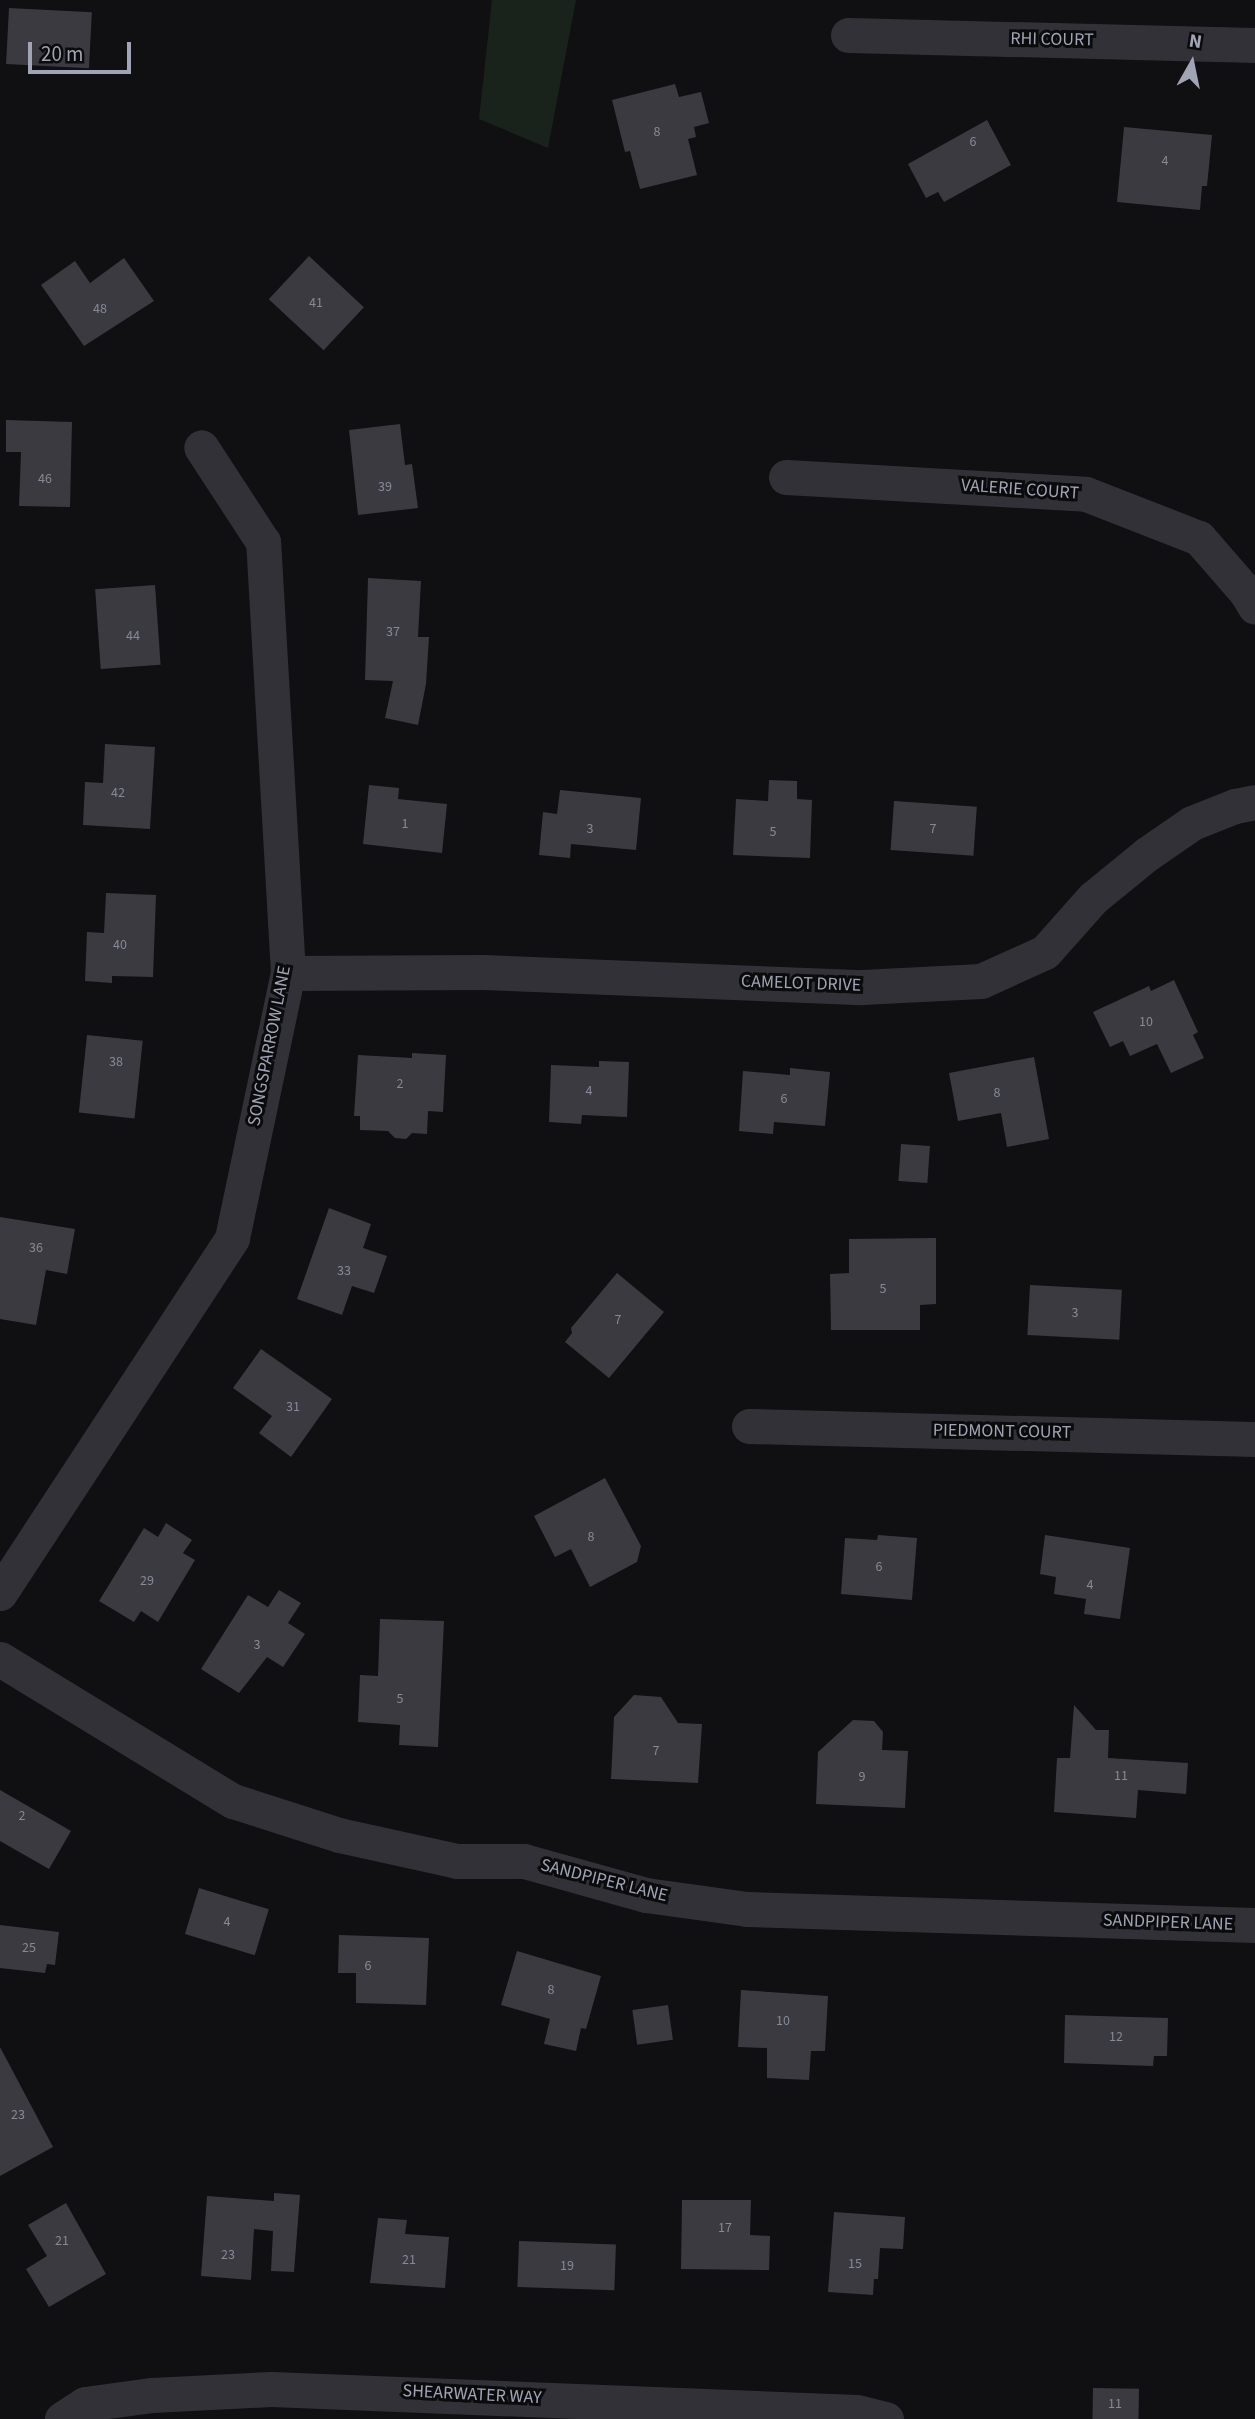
<!DOCTYPE html>
<html>
<head>
<meta charset="utf-8">
<style>
	body { margin:0 }
	#map { position:relative; width:1255px; height:2419px; overflow:hidden; background:#101012; font-family:"Source Sans 3",sans-serif }
	div>[style] { position:absolute }
	.green>* { inset:0; background:#1a221c }
	.building>* { inset:0; background:#3a3a40; transform-origin:0 0 }
	.minor>* { height:35px; margin:-17.5px; padding:0 17.5px; transform-origin:17.5px; border-radius:17.5px; background:#313137 }
	span { translate:-50% -50%; white-space:nowrap; text-align:center; line-height:1.15; -webkit-text-stroke:6px #0b0b0d; paint-order:stroke }
	.number-label { font-size:14px; color:#868a97 }
	.number-label span { -webkit-text-stroke-width:0 }
	.street-label { font-size:18px; color:#a0a4b4 }
	.north { position:absolute; left:1157px; top:28px; width:70px; height:70px; -webkit-text-stroke:5px #0b0b0d; paint-order:stroke; rotate:9deg; font-size:19px; font-weight:700; line-height:28px; text-align:center; color:#a0a4b4 }
	.north::after { content:''; display:block; margin:auto; width:24px; height:32px; background:#a0a4b4; clip-path:polygon(50% 0,100% 100%,50% 72%,0 100%) }
	.scale { position:absolute; left:28px; top:42px; width:103px; height:32px; box-sizing:border-box; border:4px solid #a0a4b4; border-top:0; padding-left:9px; font-size:21px; line-height:24px; white-space:nowrap; color:#a0a4b4; -webkit-text-stroke:5px #0b0b0d; paint-order:stroke }
</style>
</head>
<body>
<div id="map">
	<div class="green">
		<div style="clip-path:polygon(492px 0,576px 0,548px 148px,479px 119px)"></div>
	</div>
	<div class="building">
		<div style="left:9px;top:8px;width:83px;height:56px;rotate:3deg"></div>
		<div style="clip-path:polygon(675px 84px,679px 97px,701px 92px,709px 123px,694px 127px,696px 137px,688px 139px,697px 175px,640px 189px,630px 151px,625px 152px,612px 100px)"></div>
		<div style="clip-path:polygon(987px 120px,1011px 165px,944px 202px,938px 192px,926px 198px,908px 164px)"></div>
		<div style="clip-path:polygon(1124px 127px,1212px 135px,1207px 186px,1202px 186px,1200px 210px,1117px 202px)"></div>
		<div style="left:309px;top:256px;width:75px;height:59px;rotate:43deg"></div>
		<div style="clip-path:polygon(124px 258px,154px 301px,84px 346px,41px 285px,75px 261px,90px 283px)"></div>
		<div style="clip-path:polygon(6px 420px,72px 422px,70px 507px,19px 506px,21px 452px,6px 452px)"></div>
		<div style="clip-path:polygon(400px 424px,405px 465px,412px 464px,418px 508px,358px 515px,349px 430px)"></div>
		<div style="clip-path:polygon(368px 578px,421px 581px,418px 637px,429px 637px,426px 684px,418px 725px,385px 718px,393px 681px,365px 680px)"></div>
		<div style="left:155px;top:585px;width:80px;height:60px;rotate:86deg"></div>
		<div style="clip-path:polygon(105px 744px,155px 747px,150px 829px,83px 825px,85px 782px,103px 783px)"></div>
		<div style="clip-path:polygon(769px 780px,797px 781px,797px 799px,812px 800px,810px 858px,733px 855px,736px 799px,768px 801px)"></div>
		<div style="clip-path:polygon(369px 785px,399px 788px,398px 799px,447px 804px,442px 853px,363px 844px)"></div>
		<div style="clip-path:polygon(560px 790px,641px 798px,636px 850px,571px 844px,570px 858px,539px 855px,543px 812px,557px 814px)"></div>
		<div style="left:894px;top:801px;width:83px;height:49px;rotate:4deg"></div>
		<div style="clip-path:polygon(106px 893px,156px 895px,153px 977px,112px 976px,112px 983px,85px 981px,87px 932px,104px 933px)"></div>
		<div style="clip-path:polygon(1174px 980px,1198px 1032px,1193px 1035px,1204px 1058px,1171px 1073px,1157px 1044px,1130px 1056px,1123px 1041px,1110px 1047px,1093px 1012px,1149px 986px,1151px 991px)"></div>
		<div style="left:87px;top:1035px;width:56px;height:78px;rotate:6deg"></div>
		<div style="clip-path:polygon(412px 1053px,446px 1055px,443px 1112px,428px 1111px,427px 1134px,412px 1133px,406px 1139px,395px 1138px,388px 1131px,360px 1130px,360px 1116px,354px 1116px,358px 1055px,412px 1058px)"></div>
		<div style="clip-path:polygon(1034px 1057px,1049px 1139px,1007px 1147px,1001px 1113px,958px 1121px,949px 1073px)"></div>
		<div style="clip-path:polygon(599px 1061px,629px 1062px,627px 1117px,582px 1115px,581px 1124px,549px 1122px,551px 1065px,599px 1067px)"></div>
		<div style="clip-path:polygon(790px 1068px,830px 1072px,825px 1126px,774px 1122px,773px 1134px,739px 1131px,743px 1071px,790px 1075px)"></div>
		<div style="left:901px;top:1144px;width:29px;height:37px;rotate:4deg"></div>
		<div style="clip-path:polygon(329px 1208px,371px 1224px,363px 1248px,387px 1256px,374px 1293px,352px 1286px,342px 1315px,297px 1299px)"></div>
		<div style="clip-path:polygon(0 1217px,75px 1229px,67px 1274px,46px 1270px,36px 1325px,0 1319px)"></div>
		<div style="clip-path:polygon(936px 1238px,936px 1304px,920px 1305px,920px 1330px,831px 1330px,830px 1274px,849px 1273px,849px 1239px)"></div>
		<div style="clip-path:polygon(617px 1273px,664px 1312px,609px 1378px,565px 1342px,572px 1333px,571px 1328px)"></div>
		<div style="left:1030px;top:1285px;width:92px;height:50px;rotate:3deg"></div>
		<div style="clip-path:polygon(261px 1349px,332px 1399px,291px 1457px,259px 1433px,272px 1416px,233px 1388px)"></div>
		<div style="clip-path:polygon(605px 1478px,641px 1546px,637px 1562px,590px 1587px,571px 1549px,555px 1557px,534px 1516px)"></div>
		<div style="clip-path:polygon(166px 1523px,192px 1540px,183px 1553px,195px 1560px,158px 1622px,141px 1611px,134px 1622px,99px 1601px,144px 1528px,158px 1537px)"></div>
		<div style="clip-path:polygon(878px 1535px,917px 1538px,912px 1600px,841px 1594px,845px 1538px,877px 1540px)"></div>
		<div style="clip-path:polygon(1045px 1535px,1130px 1548px,1120px 1619px,1084px 1614px,1086px 1599px,1054px 1594px,1056px 1577px,1040px 1574px)"></div>
		<div style="clip-path:polygon(279px 1590px,301px 1603px,288px 1623px,305px 1634px,283px 1667px,267px 1657px,239px 1693px,201px 1669px,248px 1595px,268px 1607px)"></div>
		<div style="clip-path:polygon(380px 1619px,444px 1621px,438px 1747px,399px 1745px,400px 1725px,358px 1722px,360px 1675px,378px 1676px)"></div>
		<div style="clip-path:polygon(634px 1695px,661px 1697px,678px 1723px,702px 1724px,698px 1783px,611px 1779px,614px 1717px)"></div>
		<div style="clip-path:polygon(1074px 1705px,1096px 1730px,1109px 1730px,1108px 1758px,1188px 1763px,1186px 1794px,1138px 1790px,1136px 1818px,1054px 1812px,1057px 1758px,1070px 1758px)"></div>
		<div style="clip-path:polygon(853px 1720px,874px 1721px,883px 1732px,882px 1750px,908px 1751px,905px 1808px,816px 1804px,818px 1752px)"></div>
		<div style="clip-path:polygon(0 1790px,71px 1831px,49px 1869px,0 1841px)"></div>
		<div style="left:199px;top:1888px;width:73px;height:48px;rotate:17deg"></div>
		<div style="clip-path:polygon(0 1925px,59px 1932px,55px 1965px,47px 1964px,45px 1973px,0 1968px)"></div>
		<div style="clip-path:polygon(339px 1935px,429px 1938px,426px 2005px,356px 2003px,356px 1973px,338px 1973px)"></div>
		<div style="clip-path:polygon(517px 1951px,601px 1976px,586px 2029px,581px 2028px,576px 2051px,544px 2044px,550px 2019px,501px 2005px)"></div>
		<div style="clip-path:polygon(741px 1990px,828px 1996px,825px 2051px,811px 2051px,809px 2080px,767px 2078px,767px 2048px,738px 2047px)"></div>
		<div style="left:668px;top:2005px;width:35px;height:36px;rotate:82deg"></div>
		<div style="clip-path:polygon(1065px 2015px,1168px 2018px,1167px 2056px,1154px 2056px,1153px 2066px,1064px 2063px)"></div>
		<div style="clip-path:polygon(0 2047px,53px 2147px,0 2176px)"></div>
		<div style="clip-path:polygon(274px 2193px,300px 2195px,294px 2272px,271px 2271px,273px 2231px,254px 2229px,251px 2280px,201px 2276px,207px 2196px,274px 2201px)"></div>
		<div style="clip-path:polygon(682px 2200px,751px 2200px,750px 2235px,770px 2236px,769px 2270px,681px 2269px)"></div>
		<div style="clip-path:polygon(66px 2203px,106px 2274px,49px 2307px,26px 2269px,47px 2256px,28px 2225px)"></div>
		<div style="clip-path:polygon(834px 2212px,905px 2217px,903px 2249px,880px 2248px,878px 2279px,874px 2279px,873px 2295px,828px 2292px)"></div>
		<div style="clip-path:polygon(378px 2218px,407px 2220px,405px 2234px,449px 2237px,445px 2288px,370px 2283px)"></div>
		<div style="left:519px;top:2241px;width:97px;height:46px;rotate:2deg"></div>
		<div style="left:1093px;top:2388px;width:46px;height:31px;rotate:1deg"></div>
	</div>
	<div class="minor">
		<div style="left:848px;top:35px;width:407px;rotate:1.4deg"></div>
		<div style="left:786px;top:477px;width:300px;rotate:3.2deg"></div>
		<div style="left:1086px;top:494px;width:121px;rotate:21.3deg"></div>
		<div style="left:1199px;top:538px;width:72px;rotate:49deg"></div>
		<div style="left:1246px;top:592px;width:17px;rotate:59deg"></div>
		<div style="left:288px;top:973px;width:194px;rotate:-0.3deg"></div>
		<div style="left:482px;top:972px;width:380px;rotate:2.3deg"></div>
		<div style="left:862px;top:987px;width:119px;rotate:-2.9deg"></div>
		<div style="left:981px;top:981px;width:70px;rotate:-24.4deg"></div>
		<div style="left:1045px;top:952px;width:72px;rotate:-48.4deg"></div>
		<div style="left:1093px;top:898px;width:70px;rotate:-39.2deg"></div>
		<div style="left:1147px;top:854px;width:55px;rotate:-34.6deg"></div>
		<div style="left:1192px;top:823px;width:46px;rotate:-21.6deg"></div>
		<div style="left:1235px;top:806px;width:20px;rotate:-11deg"></div>
		<div style="left:749px;top:1426px;width:506px;rotate:1.47deg"></div>
		<div style="left:0;top:1593px;width:424px;rotate:-56.8deg"></div>
		<div style="left:232px;top:1238px;width:271px;rotate:-78.1deg"></div>
		<div style="left:288px;top:973px;width:432px;rotate:-93.3deg"></div>
		<div style="left:263px;top:542px;width:113px;rotate:-123.1deg"></div>
		<div style="left:0;top:1659px;width:273px;rotate:31.4deg"></div>
		<div style="left:233px;top:1801px;width:111px;rotate:17.8deg"></div>
		<div style="left:339px;top:1835px;width:121px;rotate:12.4deg"></div>
		<div style="left:457px;top:1861px;width:67px"></div>
		<div style="left:524px;top:1861px;width:127px;rotate:15.6deg"></div>
		<div style="left:646px;top:1895px;width:102px;rotate:7.9deg"></div>
		<div style="left:747px;top:1909px;width:508px;rotate:1.8deg"></div>
		<div style="left:62px;top:2419px;width:27px;rotate:-33deg"></div>
		<div style="left:85px;top:2404px;width:68px;rotate:-7.7deg"></div>
		<div style="left:152px;top:2395px;width:119px;rotate:-2.9deg"></div>
		<div style="left:271px;top:2389px;width:586px;rotate:2.25deg"></div>
		<div style="left:857px;top:2412px;width:30px;rotate:14deg"></div>
	</div>
	<div class="number-label">
		<span style="left:657px;top:132px">8</span>
		<span style="left:973px;top:142px">6</span>
		<span style="left:1165px;top:161px">4</span>
		<span style="left:316px;top:303px">41</span>
		<span style="left:100px;top:309px">48</span>
		<span style="left:45px;top:479px">46</span>
		<span style="left:385px;top:487px">39</span>
		<span style="left:393px;top:632px">37</span>
		<span style="left:133px;top:636px">44</span>
		<span style="left:118px;top:793px">42</span>
		<span style="left:405px;top:824px">1</span>
		<span style="left:590px;top:829px">3</span>
		<span style="left:933px;top:829px">7</span>
		<span style="left:773px;top:832px">5</span>
		<span style="left:120px;top:945px">40</span>
		<span style="left:1146px;top:1022px">10</span>
		<span style="left:116px;top:1062px">38</span>
		<span style="left:400px;top:1084px">2</span>
		<span style="left:589px;top:1091px">4</span>
		<span style="left:997px;top:1093px">8</span>
		<span style="left:784px;top:1099px">6</span>
		<span style="left:36px;top:1248px">36</span>
		<span style="left:344px;top:1271px">33</span>
		<span style="left:883px;top:1289px">5</span>
		<span style="left:1075px;top:1313px">3</span>
		<span style="left:618px;top:1320px">7</span>
		<span style="left:293px;top:1407px">31</span>
		<span style="left:591px;top:1537px">8</span>
		<span style="left:879px;top:1567px">6</span>
		<span style="left:147px;top:1581px">29</span>
		<span style="left:1090px;top:1585px">4</span>
		<span style="left:257px;top:1645px">3</span>
		<span style="left:400px;top:1699px">5</span>
		<span style="left:656px;top:1751px">7</span>
		<span style="left:1121px;top:1776px">11</span>
		<span style="left:862px;top:1777px">9</span>
		<span style="left:22px;top:1816px">2</span>
		<span style="left:227px;top:1922px">4</span>
		<span style="left:29px;top:1948px">25</span>
		<span style="left:368px;top:1966px">6</span>
		<span style="left:551px;top:1990px">8</span>
		<span style="left:783px;top:2021px">10</span>
		<span style="left:1116px;top:2037px">12</span>
		<span style="left:18px;top:2115px">23</span>
		<span style="left:725px;top:2228px">17</span>
		<span style="left:62px;top:2241px">21</span>
		<span style="left:228px;top:2255px">23</span>
		<span style="left:409px;top:2260px">21</span>
		<span style="left:855px;top:2264px">15</span>
		<span style="left:567px;top:2266px">19</span>
		<span style="left:1115px;top:2404px">11</span>
	</div>
	<div class="street-label">
		<span style="left:1052px;top:40px;rotate:1deg">RHI COURT</span>
		<span style="left:1020px;top:490px;rotate:4deg">VALERIE COURT</span>
		<span style="left:801px;top:984px;rotate:2deg">CAMELOT DRIVE</span>
		<span style="left:270px;top:1046px;rotate:-79deg">SONGSPARROW LANE</span>
		<span style="left:1002px;top:1432px;rotate:1deg">PIEDMONT COURT</span>
		<span style="left:604px;top:1881px;rotate:14deg">SANDPIPER LANE</span>
		<span style="left:1168px;top:1923px;rotate:2deg">SANDPIPER LANE</span>
		<span style="left:472px;top:2395px;rotate:3deg">SHEARWATER WAY</span>
	</div>
	<div class="north">N</div>
	<div class="scale">20 m</div>
</div>
</body>
</html>
